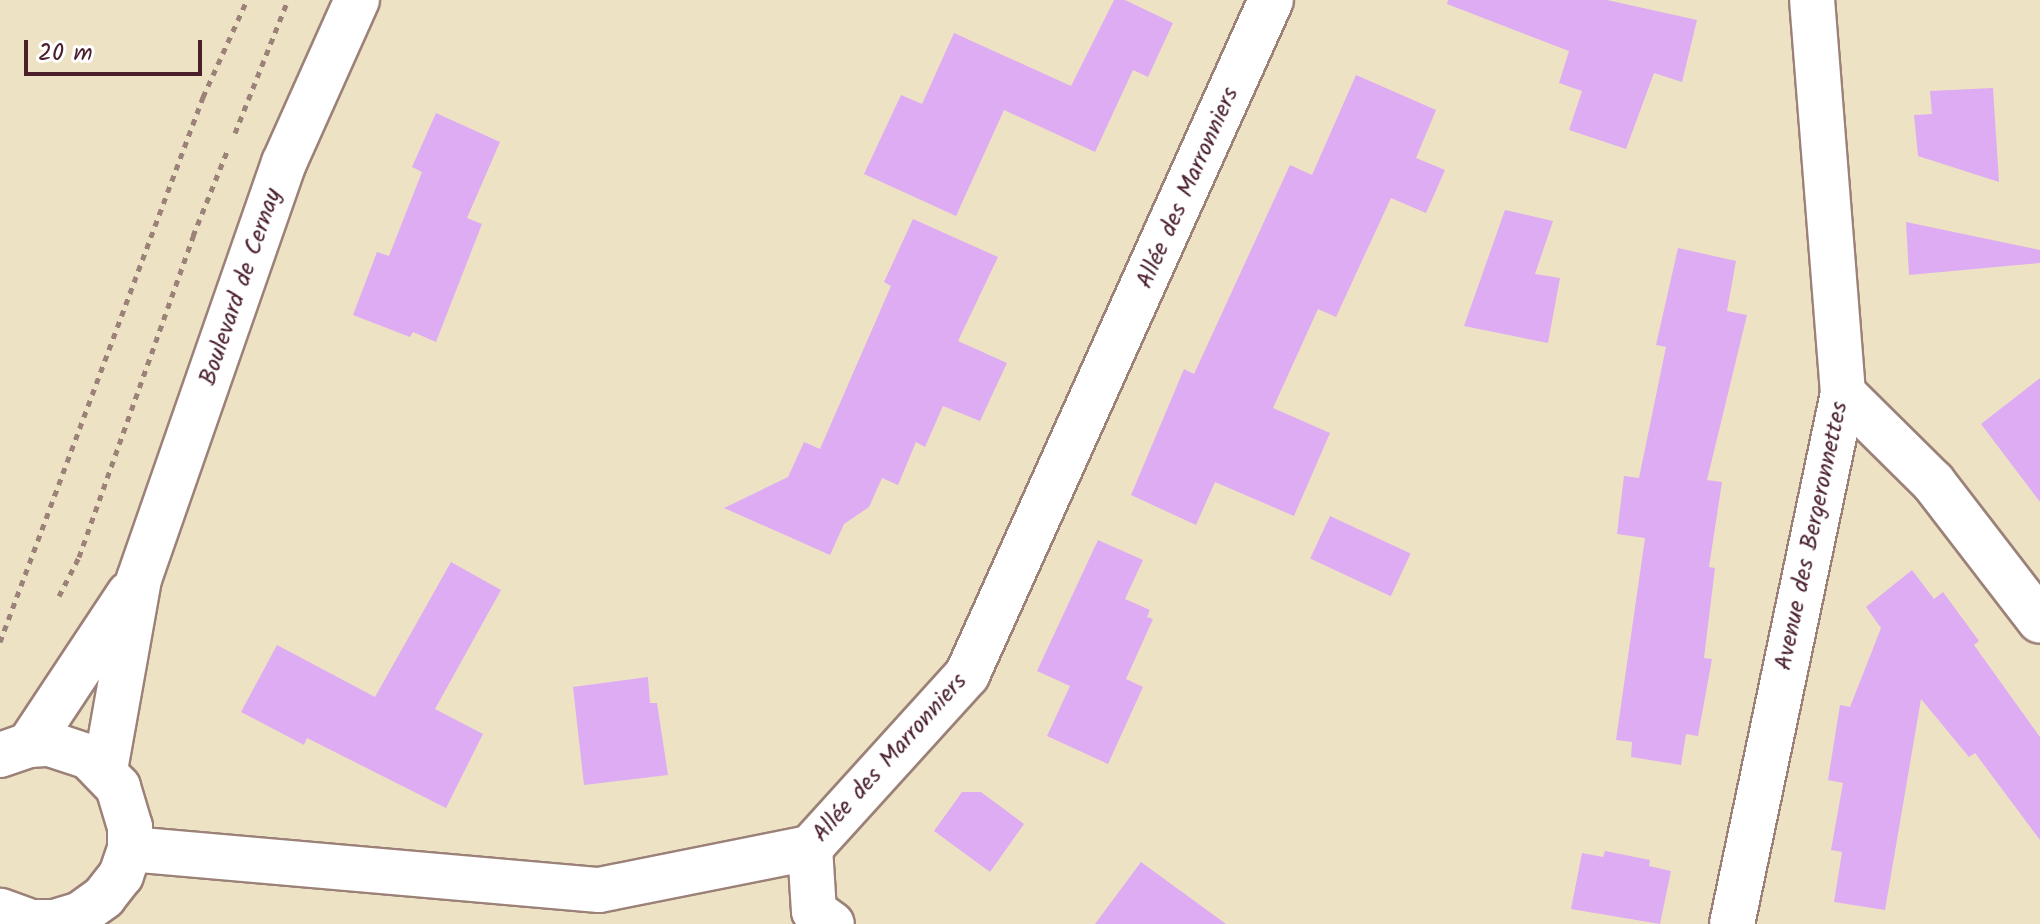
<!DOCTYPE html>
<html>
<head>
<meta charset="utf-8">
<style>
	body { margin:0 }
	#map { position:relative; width:2040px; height:924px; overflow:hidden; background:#ede3c4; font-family:Kalam,sans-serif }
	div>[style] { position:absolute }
	.building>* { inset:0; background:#deacf2; transform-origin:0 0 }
	.path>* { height:5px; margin-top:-2.5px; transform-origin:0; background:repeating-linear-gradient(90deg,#9c8178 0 6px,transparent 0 12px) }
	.roads { filter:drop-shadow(2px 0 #9c8178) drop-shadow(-2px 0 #9c8178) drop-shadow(0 2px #9c8178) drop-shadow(0 -2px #9c8178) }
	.street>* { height:44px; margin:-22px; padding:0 22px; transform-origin:22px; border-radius:22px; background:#fff }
	.secondary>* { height:44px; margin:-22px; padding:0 22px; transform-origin:22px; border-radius:22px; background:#fff }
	span { translate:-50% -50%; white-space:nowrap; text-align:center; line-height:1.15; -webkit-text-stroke:6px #fff; paint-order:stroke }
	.street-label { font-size:24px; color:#4a1f2b }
	.scale { position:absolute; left:24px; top:40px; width:178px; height:36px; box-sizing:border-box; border:4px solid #4a1f2b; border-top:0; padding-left:10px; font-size:24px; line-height:28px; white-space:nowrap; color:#4a1f2b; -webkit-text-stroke:6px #fff; paint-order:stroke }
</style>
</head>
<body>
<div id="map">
	<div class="building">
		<div style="clip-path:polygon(1114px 0,1125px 0,1173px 23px,1148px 77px,1133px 70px,1095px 152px,1004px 110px,956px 216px,864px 174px,901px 95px,922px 104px,954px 33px,1071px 86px)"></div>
		<div style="clip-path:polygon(1448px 0,1607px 0,1697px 20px,1682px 82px,1654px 73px,1626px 149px,1569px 130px,1582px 91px,1559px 83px,1569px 51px,1447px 4px)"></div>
		<div style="clip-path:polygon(1356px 75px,1436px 110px,1416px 158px,1445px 170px,1426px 213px,1391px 198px,1336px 317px,1318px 309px,1273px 408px,1330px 433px,1294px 516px,1215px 482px,1196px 525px,1131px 495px,1184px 369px,1194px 374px,1290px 165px,1312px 175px)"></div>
		<div style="clip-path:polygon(1993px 88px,1999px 182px,1918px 156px,1914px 115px,1932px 114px,1930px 91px)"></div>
		<div style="clip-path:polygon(436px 113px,500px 142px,467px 218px,482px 224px,436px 342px,413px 332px,410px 337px,353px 315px,377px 252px,389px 256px,422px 172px,412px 167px)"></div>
		<div style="clip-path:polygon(1505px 210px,1553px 221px,1535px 274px,1560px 278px,1548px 343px,1464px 326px)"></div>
		<div style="clip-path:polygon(913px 219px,998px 257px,958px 341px,1007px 363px,980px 421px,943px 406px,925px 447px,916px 442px,898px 485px,882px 478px,869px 507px,844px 524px,830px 555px,724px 508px,788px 477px,804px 442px,820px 449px,891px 286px,884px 282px)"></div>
		<div style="clip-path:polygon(1906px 222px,2040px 250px,2040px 263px,1909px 275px)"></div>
		<div style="clip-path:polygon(1678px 248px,1736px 261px,1727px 311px,1747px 315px,1707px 480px,1722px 482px,1709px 567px,1715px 568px,1704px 658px,1712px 659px,1698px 736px,1686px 734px,1681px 765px,1631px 757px,1632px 742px,1616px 740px,1645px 538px,1617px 534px,1624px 476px,1639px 478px,1666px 347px,1656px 345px)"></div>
		<div style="clip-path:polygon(2040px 378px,2040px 502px,1981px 424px)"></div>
		<div style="left:1330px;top:516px;width:89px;height:47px;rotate:25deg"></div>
		<div style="clip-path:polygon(1098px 540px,1143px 560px,1125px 599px,1150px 610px,1147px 617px,1153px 619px,1126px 679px,1143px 687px,1108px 764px,1047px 736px,1070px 686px,1037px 671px)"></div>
		<div style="clip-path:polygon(451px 562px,501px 590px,435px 709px,483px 734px,446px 808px,307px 738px,304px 745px,241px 712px,277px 645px,375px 697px)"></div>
		<div style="clip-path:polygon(1912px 570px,1934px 599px,1943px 592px,1979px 641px,1974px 645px,2040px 737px,2040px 840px,1975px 753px,1969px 757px,1921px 699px,1885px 910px,1834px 902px,1842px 852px,1831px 850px,1843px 783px,1828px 780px,1840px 705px,1850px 707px,1881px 628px,1866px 607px)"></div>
		<div style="clip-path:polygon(648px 677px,650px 703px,657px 703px,668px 775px,584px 785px,573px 687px)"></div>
		<div style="clip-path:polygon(962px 792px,981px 792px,1024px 824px,990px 872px,934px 831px)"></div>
		<div style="clip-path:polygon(1605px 851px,1650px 860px,1649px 866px,1671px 871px,1660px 924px,1571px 909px,1582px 853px,1603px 857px)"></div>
		<div style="clip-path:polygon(1141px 862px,1226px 924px,1095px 924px)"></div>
	</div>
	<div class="path">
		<div style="left:235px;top:133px;width:143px;rotate:-68.3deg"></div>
		<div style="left:59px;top:596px;width:44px;rotate:-62.9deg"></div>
		<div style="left:79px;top:557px;width:341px;rotate:-70.4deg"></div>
		<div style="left:193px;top:236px;width:94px;rotate:-68.1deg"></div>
		<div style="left:0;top:642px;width:582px;rotate:-69.57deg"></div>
		<div style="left:203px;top:97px;width:107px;rotate:-65.6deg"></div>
	</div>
	<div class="roads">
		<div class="street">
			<div style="left:1843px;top:393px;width:127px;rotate:44.7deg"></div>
			<div style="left:1933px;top:482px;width:175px;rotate:52.4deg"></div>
			<div style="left:810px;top:848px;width:63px;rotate:86.4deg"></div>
			<div style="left:814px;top:911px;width:22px;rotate:36deg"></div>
			<div style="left:130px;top:849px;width:471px;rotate:5deg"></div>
			<div style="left:599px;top:890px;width:215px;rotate:-11.3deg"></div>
			<div style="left:810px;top:848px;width:234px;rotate:-47.8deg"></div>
			<div style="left:967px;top:675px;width:740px;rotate:-65.75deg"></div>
			<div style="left:1732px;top:924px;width:542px;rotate:-78.19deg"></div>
			<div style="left:1843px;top:393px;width:394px;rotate:-94.5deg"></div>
		</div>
		<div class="secondary">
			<div style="left:29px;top:745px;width:181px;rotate:-56.5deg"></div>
			<div style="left:0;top:755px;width:31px;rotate:-19deg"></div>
			<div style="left:29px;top:745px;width:21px;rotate:-3deg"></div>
			<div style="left:50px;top:744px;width:41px;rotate:18.4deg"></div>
			<div style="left:89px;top:757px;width:42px;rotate:46deg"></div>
			<div style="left:118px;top:787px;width:42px;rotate:73.3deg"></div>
			<div style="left:130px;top:827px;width:22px;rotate:90deg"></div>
			<div style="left:130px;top:849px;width:28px;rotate:109deg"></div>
			<div style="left:121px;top:875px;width:28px;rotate:128deg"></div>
			<div style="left:104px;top:897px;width:29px;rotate:144deg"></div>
			<div style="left:81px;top:914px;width:27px;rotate:163deg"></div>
			<div style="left:55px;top:922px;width:24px;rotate:180deg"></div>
			<div style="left:31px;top:922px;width:33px;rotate:-160deg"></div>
			<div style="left:105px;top:770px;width:194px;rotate:-79.9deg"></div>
			<div style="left:139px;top:579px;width:441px;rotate:-70.8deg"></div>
			<div style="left:284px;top:163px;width:179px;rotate:-65.9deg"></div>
		</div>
	</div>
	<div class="street-label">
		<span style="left:1188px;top:188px;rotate:-66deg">Allée des Marronniers</span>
		<span style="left:241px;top:287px;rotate:-71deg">Boulevard de Cernay</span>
		<span style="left:1812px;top:536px;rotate:-78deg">Avenue des Bergeronnettes</span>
		<span style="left:890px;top:758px;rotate:-48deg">Allée des Marronniers</span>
	</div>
	<div class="scale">20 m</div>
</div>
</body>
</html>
